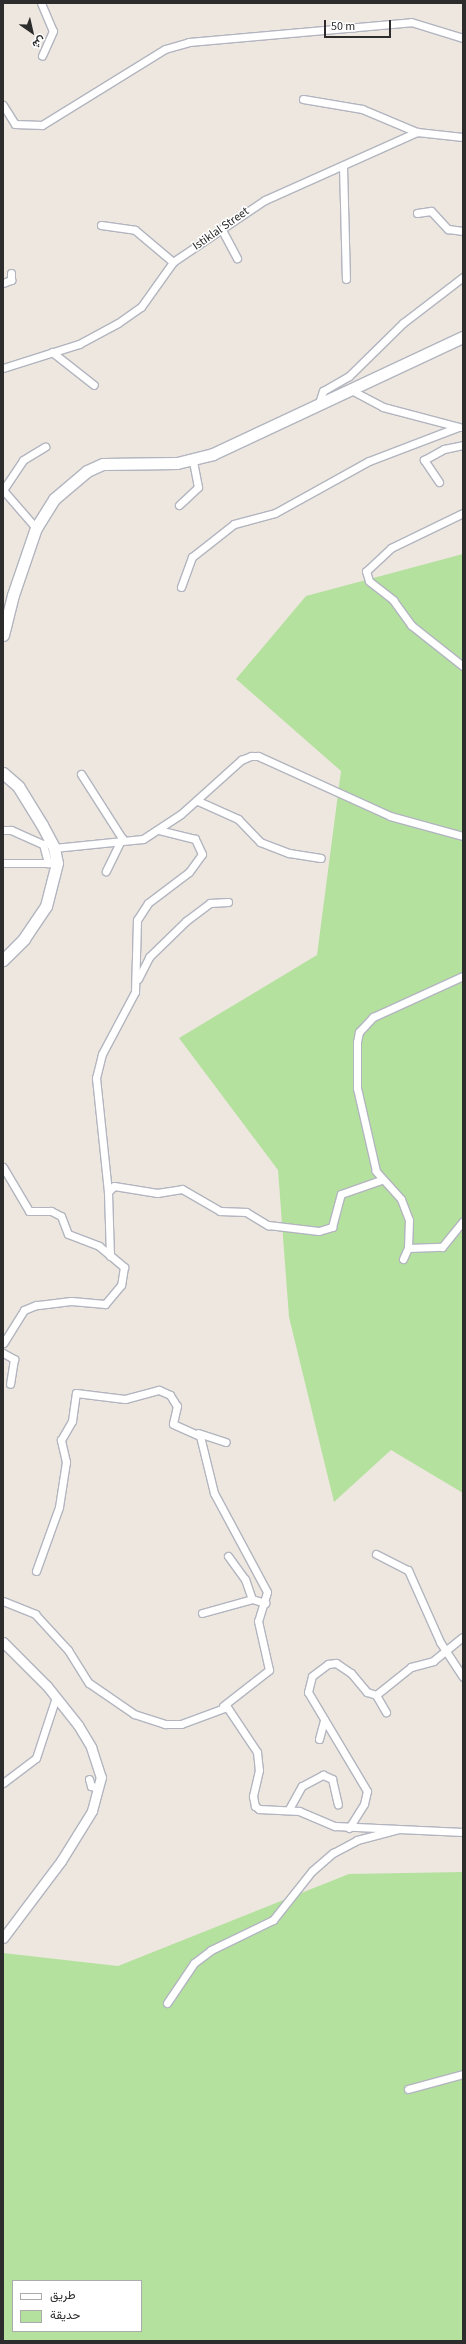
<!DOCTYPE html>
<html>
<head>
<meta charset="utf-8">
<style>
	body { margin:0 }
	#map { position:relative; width:466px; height:2344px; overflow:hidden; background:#ede7df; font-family:"Source Sans 3",Vazirmatn,sans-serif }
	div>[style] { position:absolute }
	.green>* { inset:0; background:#b5e19e }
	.roads { filter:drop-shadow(1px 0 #b2b5bf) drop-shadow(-1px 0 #b2b5bf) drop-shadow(0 1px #b2b5bf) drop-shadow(0 -1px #b2b5bf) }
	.minor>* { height:7px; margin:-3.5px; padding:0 3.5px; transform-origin:3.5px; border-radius:3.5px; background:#fff }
	.tertiary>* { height:9px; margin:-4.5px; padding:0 4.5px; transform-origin:4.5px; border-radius:4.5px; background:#fff }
	.secondary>* { height:11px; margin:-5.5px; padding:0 5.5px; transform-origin:5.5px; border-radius:5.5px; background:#fff }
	span { translate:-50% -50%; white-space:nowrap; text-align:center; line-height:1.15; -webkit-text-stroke:3px #fff; paint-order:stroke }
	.street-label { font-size:12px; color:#2c2c2c }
	.frame { position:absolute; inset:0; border:4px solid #2c2c2c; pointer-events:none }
	.legend { position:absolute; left:12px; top:2280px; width:130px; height:52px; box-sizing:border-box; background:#fff; border:1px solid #ababab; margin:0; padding:5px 7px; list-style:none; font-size:12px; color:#2c2c2c }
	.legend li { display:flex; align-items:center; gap:8px; height:20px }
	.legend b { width:20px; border:1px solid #ababab }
	.north { position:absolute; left:12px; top:12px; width:40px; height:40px; -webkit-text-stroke:3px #fff; paint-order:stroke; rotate:146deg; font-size:11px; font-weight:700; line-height:16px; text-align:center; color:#2c2c2c }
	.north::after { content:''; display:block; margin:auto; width:14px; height:18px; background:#2c2c2c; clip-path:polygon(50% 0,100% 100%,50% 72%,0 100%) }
	.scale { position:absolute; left:324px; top:20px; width:67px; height:18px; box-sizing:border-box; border:2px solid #2c2c2c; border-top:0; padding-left:5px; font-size:12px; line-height:14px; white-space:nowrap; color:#2c2c2c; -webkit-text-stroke:3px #fff; paint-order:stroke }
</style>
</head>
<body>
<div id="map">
	<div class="green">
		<div style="clip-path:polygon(463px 554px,463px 1493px,391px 1450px,334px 1502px,289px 1317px,278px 1170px,179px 1038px,317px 955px,341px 771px,236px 679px,306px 596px)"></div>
		<div style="clip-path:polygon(evenodd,463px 1872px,463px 2341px,3px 2341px,3px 1953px,118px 1966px,349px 1874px,463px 1872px,13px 2281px,141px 2281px,141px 2331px,13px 2331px,13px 2281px)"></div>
	</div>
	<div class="roads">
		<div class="minor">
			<div style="left:41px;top:3px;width:30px;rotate:67deg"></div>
			<div style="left:53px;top:31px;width:27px;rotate:114deg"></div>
			<div style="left:303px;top:99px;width:60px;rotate:9.6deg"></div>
			<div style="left:362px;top:109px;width:60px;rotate:22.7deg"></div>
			<div style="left:3px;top:105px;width:22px;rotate:58deg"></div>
			<div style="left:15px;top:124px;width:27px;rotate:2deg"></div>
			<div style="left:42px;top:125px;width:145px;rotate:-31.7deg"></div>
			<div style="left:165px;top:49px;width:25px;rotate:-16deg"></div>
			<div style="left:189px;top:42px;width:223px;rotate:-5.1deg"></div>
			<div style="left:411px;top:22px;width:54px;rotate:17.1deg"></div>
			<div style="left:343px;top:166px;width:113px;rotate:88.5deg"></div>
			<div style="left:417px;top:213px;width:14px;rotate:-8deg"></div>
			<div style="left:431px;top:211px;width:25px;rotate:47deg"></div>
			<div style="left:448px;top:229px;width:15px;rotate:8deg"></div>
			<div style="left:101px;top:225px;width:34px;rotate:8deg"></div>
			<div style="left:135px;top:230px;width:50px;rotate:40.1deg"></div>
			<div style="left:222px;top:230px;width:32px;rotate:62deg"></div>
			<div style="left:3px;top:283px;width:9px;rotate:-21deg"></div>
			<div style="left:11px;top:280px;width:7px;rotate:-90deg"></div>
			<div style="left:52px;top:352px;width:53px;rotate:38.2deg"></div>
			<div style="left:3px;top:368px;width:80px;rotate:-17.5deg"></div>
			<div style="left:79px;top:344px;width:44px;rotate:-28.3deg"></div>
			<div style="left:118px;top:323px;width:28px;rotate:-35deg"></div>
			<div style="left:141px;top:307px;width:55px;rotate:-54.6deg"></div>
			<div style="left:173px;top:262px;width:111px;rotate:-34deg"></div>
			<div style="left:265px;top:200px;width:167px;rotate:-24.1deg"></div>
			<div style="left:417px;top:132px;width:46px;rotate:6.2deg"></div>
			<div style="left:353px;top:391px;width:34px;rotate:28deg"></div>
			<div style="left:383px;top:407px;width:79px;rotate:14.7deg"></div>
			<div style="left:319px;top:403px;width:13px;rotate:-72deg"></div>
			<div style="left:323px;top:391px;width:30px;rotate:-30deg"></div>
			<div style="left:349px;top:376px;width:76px;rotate:-44.5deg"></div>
			<div style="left:403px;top:323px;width:76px;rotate:-37.5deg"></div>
			<div style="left:439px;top:482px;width:27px;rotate:-124deg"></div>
			<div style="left:424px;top:460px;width:23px;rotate:-29deg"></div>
			<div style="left:444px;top:449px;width:19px;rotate:-12deg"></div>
			<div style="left:179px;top:505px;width:26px;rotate:-43deg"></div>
			<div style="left:198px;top:487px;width:26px;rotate:-101deg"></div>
			<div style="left:463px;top:513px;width:80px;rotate:154.1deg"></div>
			<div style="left:391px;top:548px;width:34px;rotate:137deg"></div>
			<div style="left:366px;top:571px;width:10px;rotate:73deg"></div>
			<div style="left:369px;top:581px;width:31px;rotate:38deg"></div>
			<div style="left:393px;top:600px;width:31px;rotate:54deg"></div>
			<div style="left:411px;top:625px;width:66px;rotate:38.3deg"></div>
			<div style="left:36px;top:528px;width:50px;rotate:-131deg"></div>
			<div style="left:3px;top:490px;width:36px;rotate:-56deg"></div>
			<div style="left:23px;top:460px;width:26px;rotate:-31deg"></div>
			<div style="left:181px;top:587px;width:32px;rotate:-70deg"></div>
			<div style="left:192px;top:557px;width:53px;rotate:-38.2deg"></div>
			<div style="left:234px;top:524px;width:42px;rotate:-15deg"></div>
			<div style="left:275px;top:513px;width:107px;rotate:-29deg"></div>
			<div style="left:369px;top:461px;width:95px;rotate:-20.9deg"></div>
			<div style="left:81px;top:774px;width:76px;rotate:57.4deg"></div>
			<div style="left:122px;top:838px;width:37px;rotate:116deg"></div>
			<div style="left:198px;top:801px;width:44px;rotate:24.2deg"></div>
			<div style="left:238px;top:819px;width:32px;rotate:46deg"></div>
			<div style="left:260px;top:842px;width:31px;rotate:21deg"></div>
			<div style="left:289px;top:853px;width:32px;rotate:9deg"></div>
			<div style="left:3px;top:830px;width:8px"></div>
			<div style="left:11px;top:830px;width:35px;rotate:24deg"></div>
			<div style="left:43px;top:844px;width:20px;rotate:75deg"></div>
			<div style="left:54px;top:848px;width:89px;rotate:-5.8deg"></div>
			<div style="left:143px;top:839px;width:45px;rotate:-33.3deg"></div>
			<div style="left:181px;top:814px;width:81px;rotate:-42deg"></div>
			<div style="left:241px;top:760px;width:11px;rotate:-22deg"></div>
			<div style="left:251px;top:756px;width:7px"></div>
			<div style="left:258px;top:756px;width:145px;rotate:24.4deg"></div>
			<div style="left:390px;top:816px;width:76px;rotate:15.3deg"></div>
			<div style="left:3px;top:863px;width:49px"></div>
			<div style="left:138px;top:979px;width:25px;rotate:-63deg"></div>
			<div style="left:149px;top:957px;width:52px;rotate:-44.2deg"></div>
			<div style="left:186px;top:921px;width:30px;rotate:-37deg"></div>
			<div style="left:210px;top:903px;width:18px;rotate:-3deg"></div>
			<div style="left:3px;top:1167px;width:51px;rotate:59.4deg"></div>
			<div style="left:29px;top:1211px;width:22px"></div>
			<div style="left:51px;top:1211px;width:11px;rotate:27deg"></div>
			<div style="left:61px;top:1216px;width:19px;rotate:69deg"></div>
			<div style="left:68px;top:1234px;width:33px;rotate:21deg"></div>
			<div style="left:99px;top:1246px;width:33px;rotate:40deg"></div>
			<div style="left:124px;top:1267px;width:18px;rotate:99deg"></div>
			<div style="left:121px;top:1285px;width:25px;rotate:130deg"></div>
			<div style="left:105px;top:1304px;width:34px;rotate:-175deg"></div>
			<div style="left:71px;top:1301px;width:35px;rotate:173deg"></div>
			<div style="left:36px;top:1305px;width:13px;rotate:157deg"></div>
			<div style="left:24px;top:1310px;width:39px;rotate:122deg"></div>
			<div style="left:108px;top:1192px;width:115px;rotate:-96deg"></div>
			<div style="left:96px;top:1078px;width:25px;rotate:-76deg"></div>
			<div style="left:102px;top:1054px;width:70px;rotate:-62deg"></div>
			<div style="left:135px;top:992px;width:72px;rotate:-88.4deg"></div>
			<div style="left:137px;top:920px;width:20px;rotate:-57deg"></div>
			<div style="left:148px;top:903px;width:51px;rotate:-37.1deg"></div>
			<div style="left:189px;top:872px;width:22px;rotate:-54deg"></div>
			<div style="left:202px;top:854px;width:17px;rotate:-115deg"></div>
			<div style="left:195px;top:839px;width:36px;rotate:-166deg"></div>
			<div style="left:408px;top:1248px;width:34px;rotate:-2deg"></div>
			<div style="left:442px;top:1247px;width:33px;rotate:-51deg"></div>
			<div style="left:110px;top:1256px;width:64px;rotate:-91.8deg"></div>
			<div style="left:108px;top:1192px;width:8px;rotate:-45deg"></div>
			<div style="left:114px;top:1186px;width:44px;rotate:9.2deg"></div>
			<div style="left:157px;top:1193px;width:25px;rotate:-9deg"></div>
			<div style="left:182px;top:1189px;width:44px;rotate:30.1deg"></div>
			<div style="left:220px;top:1211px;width:26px;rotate:2deg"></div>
			<div style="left:246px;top:1212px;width:26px;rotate:31deg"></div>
			<div style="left:268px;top:1225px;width:51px;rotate:6.7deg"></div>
			<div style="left:319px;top:1231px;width:14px;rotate:-17deg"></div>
			<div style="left:332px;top:1227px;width:34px;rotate:-75deg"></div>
			<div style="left:341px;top:1194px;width:42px;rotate:-19.3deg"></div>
			<div style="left:403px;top:1259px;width:12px;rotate:-66deg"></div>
			<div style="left:408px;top:1248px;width:28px;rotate:-88deg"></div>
			<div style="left:409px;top:1220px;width:22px;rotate:-111deg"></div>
			<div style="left:401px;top:1199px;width:38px;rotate:-132deg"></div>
			<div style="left:376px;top:1171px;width:85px;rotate:-102.9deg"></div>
			<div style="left:357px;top:1088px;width:46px;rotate:-90deg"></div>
			<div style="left:357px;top:1042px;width:10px;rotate:-79deg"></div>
			<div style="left:359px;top:1032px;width:21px;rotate:-47deg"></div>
			<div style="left:373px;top:1017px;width:99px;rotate:-24.5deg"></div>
			<div style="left:3px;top:1353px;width:13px;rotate:29deg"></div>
			<div style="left:14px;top:1359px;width:25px;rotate:99deg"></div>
			<div style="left:198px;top:1433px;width:29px;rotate:18deg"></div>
			<div style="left:376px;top:1554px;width:36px;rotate:27deg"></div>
			<div style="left:408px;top:1570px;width:79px;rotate:66deg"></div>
			<div style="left:440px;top:1642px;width:42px;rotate:56.7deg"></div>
			<div style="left:228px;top:1556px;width:29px;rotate:54deg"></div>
			<div style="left:245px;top:1579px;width:21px;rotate:71deg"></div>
			<div style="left:252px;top:1599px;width:14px;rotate:17deg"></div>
			<div style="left:36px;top:1571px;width:68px;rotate:-70.2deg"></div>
			<div style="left:59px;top:1507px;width:46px;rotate:-81.2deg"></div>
			<div style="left:66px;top:1462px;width:23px;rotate:-103deg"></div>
			<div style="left:61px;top:1440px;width:22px;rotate:-60deg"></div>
			<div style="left:72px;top:1421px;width:28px;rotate:-82deg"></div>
			<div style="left:76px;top:1393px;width:49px;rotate:7deg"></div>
			<div style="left:125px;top:1399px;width:35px;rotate:-15deg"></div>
			<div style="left:159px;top:1390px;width:12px;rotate:24deg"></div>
			<div style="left:170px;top:1395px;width:13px;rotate:58deg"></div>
			<div style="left:177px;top:1406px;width:18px;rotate:103deg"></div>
			<div style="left:173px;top:1424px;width:30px;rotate:24deg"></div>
			<div style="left:200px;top:1436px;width:59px;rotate:76.2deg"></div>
			<div style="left:214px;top:1493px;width:112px;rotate:61.8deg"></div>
			<div style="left:267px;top:1592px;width:30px;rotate:107deg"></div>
			<div style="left:258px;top:1621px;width:50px;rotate:77.3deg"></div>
			<div style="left:269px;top:1670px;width:58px;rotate:142deg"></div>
			<div style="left:3px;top:1601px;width:35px;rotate:22deg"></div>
			<div style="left:35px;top:1614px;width:49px;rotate:47.5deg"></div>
			<div style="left:68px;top:1650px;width:39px;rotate:58deg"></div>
			<div style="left:89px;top:1683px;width:55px;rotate:34.6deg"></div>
			<div style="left:134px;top:1714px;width:33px;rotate:18deg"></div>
			<div style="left:165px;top:1724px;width:16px"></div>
			<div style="left:181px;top:1724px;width:49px;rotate:-20.3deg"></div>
			<div style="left:227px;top:1707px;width:54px;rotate:56.3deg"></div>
			<div style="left:257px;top:1752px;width:18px;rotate:84deg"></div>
			<div style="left:259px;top:1770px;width:27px;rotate:103deg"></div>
			<div style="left:253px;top:1796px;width:10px;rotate:79deg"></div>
			<div style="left:255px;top:1806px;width:5px;rotate:37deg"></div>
			<div style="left:259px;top:1809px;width:40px;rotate:2.9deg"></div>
			<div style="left:299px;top:1811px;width:39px;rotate:23deg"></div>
			<div style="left:335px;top:1826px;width:128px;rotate:2.7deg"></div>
			<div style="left:202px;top:1613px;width:52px;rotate:-15.6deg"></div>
			<div style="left:376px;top:1695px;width:20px;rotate:60deg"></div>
			<div style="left:319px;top:1739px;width:20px;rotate:-75deg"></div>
			<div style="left:89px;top:1779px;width:7px;rotate:74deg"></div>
			<div style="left:91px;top:1786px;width:8px;rotate:14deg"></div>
			<div style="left:3px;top:1783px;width:41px;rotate:-37.1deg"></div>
			<div style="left:36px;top:1758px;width:64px;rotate:-71.8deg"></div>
			<div style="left:289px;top:1809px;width:26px;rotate:-61deg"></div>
			<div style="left:302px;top:1786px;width:24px;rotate:-28deg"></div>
			<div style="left:323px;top:1775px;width:10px;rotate:24deg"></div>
			<div style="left:332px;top:1779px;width:26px;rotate:77deg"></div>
			<div style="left:349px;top:1828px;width:28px;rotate:-58deg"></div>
			<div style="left:364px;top:1804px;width:13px;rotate:-77deg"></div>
			<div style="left:367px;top:1791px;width:115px;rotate:-120.8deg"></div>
			<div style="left:308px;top:1692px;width:16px;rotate:-76deg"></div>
			<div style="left:312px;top:1676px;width:20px;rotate:-37deg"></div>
			<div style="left:328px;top:1664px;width:8px;rotate:-7deg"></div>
			<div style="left:336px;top:1663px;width:18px;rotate:34deg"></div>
			<div style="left:351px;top:1673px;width:25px;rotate:50deg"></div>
			<div style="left:367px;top:1692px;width:9px;rotate:18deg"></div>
			<div style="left:376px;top:1695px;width:45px;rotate:-38.7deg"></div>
			<div style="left:411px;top:1667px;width:23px;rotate:-15deg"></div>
			<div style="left:433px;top:1661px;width:38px;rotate:-39deg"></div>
			<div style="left:167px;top:2003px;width:48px;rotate:-56deg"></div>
			<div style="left:194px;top:1963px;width:21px;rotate:-37deg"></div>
			<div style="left:211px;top:1950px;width:69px;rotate:-25.8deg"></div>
			<div style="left:273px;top:1920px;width:63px;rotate:-51.5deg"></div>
			<div style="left:312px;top:1871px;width:28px;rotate:-41deg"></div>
			<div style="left:333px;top:1853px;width:27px;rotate:-28deg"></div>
			<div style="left:357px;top:1840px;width:43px;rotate:-14.7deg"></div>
			<div style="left:408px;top:2089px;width:57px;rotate:-15.3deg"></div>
		</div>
		<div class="tertiary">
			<div style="left:3px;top:1642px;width:62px;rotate:45deg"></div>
			<div style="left:47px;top:1686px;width:50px;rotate:51.5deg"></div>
			<div style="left:78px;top:1725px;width:26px;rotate:59deg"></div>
			<div style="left:91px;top:1747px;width:32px;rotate:72deg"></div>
			<div style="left:101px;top:1777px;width:35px;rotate:105deg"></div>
			<div style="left:92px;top:1811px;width:59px;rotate:121.8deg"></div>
			<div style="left:61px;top:1861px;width:96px;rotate:127deg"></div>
		</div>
		<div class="secondary">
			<div style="left:3px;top:635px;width:41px;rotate:-76deg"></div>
			<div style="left:13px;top:595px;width:71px;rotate:-71.1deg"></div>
			<div style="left:36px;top:528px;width:34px;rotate:-58deg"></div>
			<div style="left:54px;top:499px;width:43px;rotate:-40.3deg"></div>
			<div style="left:87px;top:471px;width:17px;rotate:-24deg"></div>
			<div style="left:103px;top:464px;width:74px;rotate:-0.8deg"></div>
			<div style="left:177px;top:463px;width:37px;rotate:-14deg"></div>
			<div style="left:213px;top:454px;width:276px;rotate:-25.1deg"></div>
			<div style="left:3px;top:773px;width:20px;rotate:41deg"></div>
			<div style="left:18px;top:786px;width:46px;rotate:58.4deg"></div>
			<div style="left:42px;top:825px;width:26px;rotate:62deg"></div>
			<div style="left:54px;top:848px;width:15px;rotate:79deg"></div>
			<div style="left:57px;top:863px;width:44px;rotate:104.3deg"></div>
			<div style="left:46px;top:906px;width:40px;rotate:124deg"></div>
			<div style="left:24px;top:939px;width:30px;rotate:135deg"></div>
		</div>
	</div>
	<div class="street-label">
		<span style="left:221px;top:229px;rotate:-35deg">Istiklal Street</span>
	</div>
	<div class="frame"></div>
	<ul class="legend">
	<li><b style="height:5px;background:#fff"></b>طريق</li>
	<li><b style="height:11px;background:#b5e19e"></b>حديقة</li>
	</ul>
	<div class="north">ش</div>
	<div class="scale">50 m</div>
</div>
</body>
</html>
